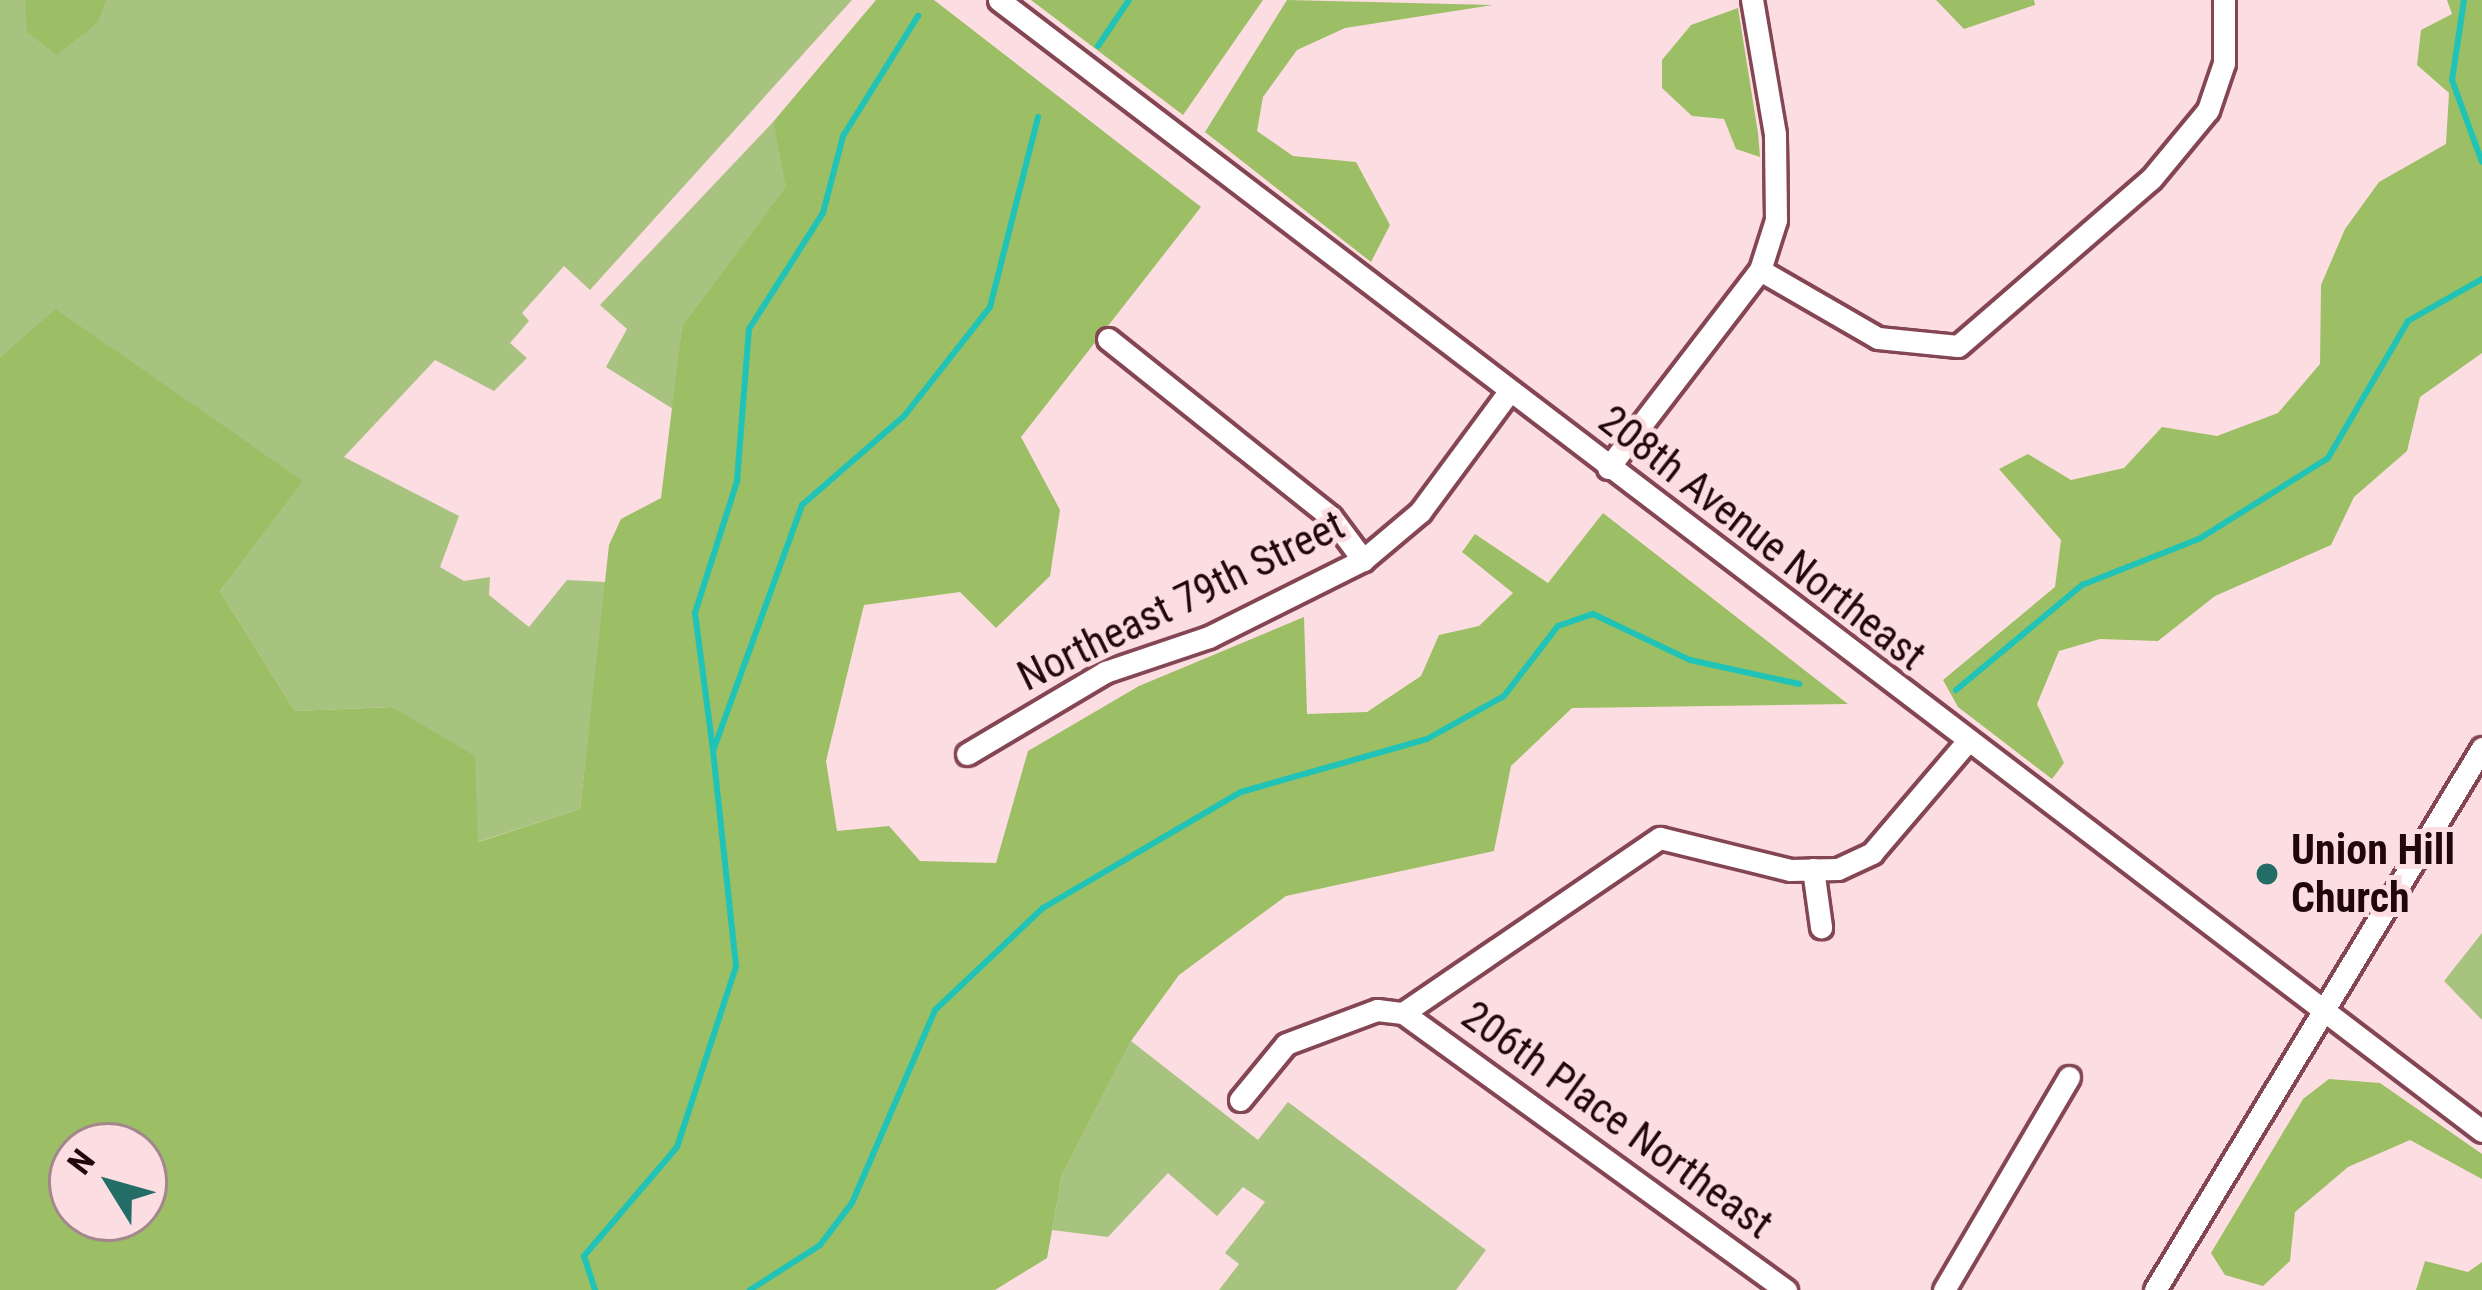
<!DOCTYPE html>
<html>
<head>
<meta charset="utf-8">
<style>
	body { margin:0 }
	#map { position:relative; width:2482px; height:1290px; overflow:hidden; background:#fcdde2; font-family:"Roboto Condensed",sans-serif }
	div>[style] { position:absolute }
	.green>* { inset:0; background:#a8c380 }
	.forest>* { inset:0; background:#9cbe64 }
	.stream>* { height:6px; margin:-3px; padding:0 3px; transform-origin:3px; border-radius:3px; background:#21c3b6 }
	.roads { filter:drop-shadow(3px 0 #854654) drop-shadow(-3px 0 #854654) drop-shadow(0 3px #854654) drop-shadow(0 -3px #854654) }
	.minor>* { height:21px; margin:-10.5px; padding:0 10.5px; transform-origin:10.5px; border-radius:10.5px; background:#fff }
	.dots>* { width:33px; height:33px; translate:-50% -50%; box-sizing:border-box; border:6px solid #fcdde2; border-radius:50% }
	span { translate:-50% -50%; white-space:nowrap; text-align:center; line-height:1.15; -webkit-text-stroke:10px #fcdde2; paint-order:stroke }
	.street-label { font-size:42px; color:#1f070d }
	.poi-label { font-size:42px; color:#1f070d; font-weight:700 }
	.left { translate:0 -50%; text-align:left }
	.north { position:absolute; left:48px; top:1122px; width:120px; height:120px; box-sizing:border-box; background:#fcdde2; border:3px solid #a4878d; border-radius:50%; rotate:307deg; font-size:33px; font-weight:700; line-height:48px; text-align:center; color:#1f070d }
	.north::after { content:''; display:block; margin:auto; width:42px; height:54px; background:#246d66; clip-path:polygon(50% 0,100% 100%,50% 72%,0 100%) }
</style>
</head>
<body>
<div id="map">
	<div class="green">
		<div style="clip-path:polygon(0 0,852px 0,590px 290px,564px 266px,522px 313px,529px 321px,510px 343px,527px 358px,494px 391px,435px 360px,344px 457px,459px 516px,440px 567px,464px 581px,490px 577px,489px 595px,529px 627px,567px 580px,606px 582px,580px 809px,477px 842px,392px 707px,295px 711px,220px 591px,302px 481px,57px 310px,0 357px)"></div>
		<div style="clip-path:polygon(773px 122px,787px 187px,682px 326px,673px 409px,606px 367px,627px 329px,600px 305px)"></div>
		<div style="clip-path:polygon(2482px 933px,2482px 1020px,2444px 981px)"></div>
		<div style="clip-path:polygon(1131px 1041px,1258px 1140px,1288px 1102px,1486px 1250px,1456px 1290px,1219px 1290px,1239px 1264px,1225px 1253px,1265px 1202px,1243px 1187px,1217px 1216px,1168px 1173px,1108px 1237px,1052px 1230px,1062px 1175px)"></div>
	</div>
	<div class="forest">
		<div style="clip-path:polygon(25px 0,106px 0,98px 22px,57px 55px,27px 32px)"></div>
		<div style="clip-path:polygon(evenodd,876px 0,934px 0,1201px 207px,1021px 437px,1060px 510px,1050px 576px,996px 628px,960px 592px,864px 605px,826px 761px,837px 831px,889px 826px,920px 861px,996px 863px,1028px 751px,1139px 686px,1304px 617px,1307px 714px,1367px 712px,1421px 676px,1439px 635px,1479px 626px,1513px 593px,1462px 552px,1475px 534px,1548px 583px,1603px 513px,1848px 704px,1572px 708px,1511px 766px,1494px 851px,1286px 896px,1179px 975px,1131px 1041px,1062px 1175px,1047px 1258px,995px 1290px,0 1290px,0 357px,56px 309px,303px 481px,220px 591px,295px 711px,392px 707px,475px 756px,478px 842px,580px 809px,609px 545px,621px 519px,661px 498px,682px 326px,786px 187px,773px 122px,876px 0,72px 1146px,144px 1146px,144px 1218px,72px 1218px,72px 1146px)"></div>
		<div style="clip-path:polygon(1031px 0,1263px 0,1183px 115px)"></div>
		<div style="clip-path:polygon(1287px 0,1493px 5px,1345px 28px,1297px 50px,1263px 97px,1257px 131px,1293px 156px,1356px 162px,1390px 225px,1371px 262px,1205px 132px)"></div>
		<div style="clip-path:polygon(1936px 0,2034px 0,2035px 5px,1964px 29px)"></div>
		<div style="clip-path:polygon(2447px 0,2482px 0,2482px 353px,2420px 397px,2407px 451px,2354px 497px,2331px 545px,2215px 596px,2158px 641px,2100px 639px,2059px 651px,2037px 704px,2064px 763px,2052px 779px,1958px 707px,1943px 680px,2055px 587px,2061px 540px,1999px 469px,2028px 454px,2071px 480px,2124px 468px,2162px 427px,2217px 436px,2278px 413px,2320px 364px,2321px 285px,2345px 229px,2379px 182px,2446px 144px,2449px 93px,2417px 65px,2421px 30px,2452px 14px)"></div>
		<div style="clip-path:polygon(1738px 8px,1758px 133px,1760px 157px,1736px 149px,1724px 119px,1692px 116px,1662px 88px,1662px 60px,1691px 25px)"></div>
		<div style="clip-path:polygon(2329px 1079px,2380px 1083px,2482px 1154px,2482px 1179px,2410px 1140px,2348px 1167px,2295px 1212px,2290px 1261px,2263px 1286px,2225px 1275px,2211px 1253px,2303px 1099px)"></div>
		<div style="clip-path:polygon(2425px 1261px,2468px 1272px,2482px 1262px,2482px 1290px,2416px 1290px)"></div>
	</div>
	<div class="stream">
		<div style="left:2464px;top:0;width:81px;rotate:98.5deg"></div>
		<div style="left:2452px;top:80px;width:87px;rotate:69.9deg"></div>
		<div style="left:1098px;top:46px;width:55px;rotate:-56deg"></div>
		<div style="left:1956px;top:690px;width:164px;rotate:-39.8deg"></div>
		<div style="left:2082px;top:585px;width:126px;rotate:-21.5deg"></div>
		<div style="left:2199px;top:539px;width:152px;rotate:-32.1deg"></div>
		<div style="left:2328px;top:458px;width:159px;rotate:-59.7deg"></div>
		<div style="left:2408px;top:321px;width:85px;rotate:-29.6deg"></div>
		<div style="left:713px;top:750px;width:138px;rotate:-97.5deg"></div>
		<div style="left:695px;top:613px;width:139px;rotate:-72.3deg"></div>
		<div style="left:737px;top:481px;width:152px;rotate:-85.5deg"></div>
		<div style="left:749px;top:329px;width:138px;rotate:-57.5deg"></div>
		<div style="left:823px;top:213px;width:80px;rotate:-75.4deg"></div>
		<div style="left:843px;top:136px;width:142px;rotate:-58deg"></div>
		<div style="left:595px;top:1290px;width:36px;rotate:-108deg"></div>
		<div style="left:584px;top:1256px;width:143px;rotate:-49.5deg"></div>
		<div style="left:677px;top:1147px;width:190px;rotate:-71.9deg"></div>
		<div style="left:736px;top:966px;width:216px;rotate:-96.1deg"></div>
		<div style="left:713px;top:751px;width:262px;rotate:-70.1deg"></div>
		<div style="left:802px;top:505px;width:137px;rotate:-41.1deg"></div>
		<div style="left:905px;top:415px;width:137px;rotate:-51.8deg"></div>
		<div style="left:990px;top:307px;width:196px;rotate:-75.8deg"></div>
		<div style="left:750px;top:1290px;width:83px;rotate:-32.7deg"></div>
		<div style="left:820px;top:1245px;width:53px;rotate:-52.7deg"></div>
		<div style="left:852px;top:1203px;width:210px;rotate:-66.7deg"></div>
		<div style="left:935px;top:1010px;width:149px;rotate:-43.4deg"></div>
		<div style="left:1043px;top:908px;width:229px;rotate:-30.4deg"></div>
		<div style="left:1241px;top:792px;width:193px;rotate:-15.9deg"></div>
		<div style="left:1427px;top:739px;width:88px;rotate:-29.2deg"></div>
		<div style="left:1504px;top:696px;width:88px;rotate:-52.4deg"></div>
		<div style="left:1558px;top:626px;width:37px;rotate:-19deg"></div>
		<div style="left:1593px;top:614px;width:107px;rotate:25.4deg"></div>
		<div style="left:1690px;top:660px;width:112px;rotate:12.4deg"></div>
	</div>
	<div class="roads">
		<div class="minor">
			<div style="left:999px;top:0;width:1865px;rotate:37.33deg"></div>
			<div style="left:1760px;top:270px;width:136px;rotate:30deg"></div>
			<div style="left:1878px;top:338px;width:80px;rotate:5.7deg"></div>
			<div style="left:1958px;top:346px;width:255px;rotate:-40.9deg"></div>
			<div style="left:2151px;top:179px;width:89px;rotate:-50.4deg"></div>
			<div style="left:2208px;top:110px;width:50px;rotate:-71.2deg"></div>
			<div style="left:2224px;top:63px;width:63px;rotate:-90deg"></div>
			<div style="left:1108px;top:339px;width:285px;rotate:38.6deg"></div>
			<div style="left:1331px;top:517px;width:54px;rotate:53.3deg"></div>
			<div style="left:1608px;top:468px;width:250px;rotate:-52.5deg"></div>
			<div style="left:1760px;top:270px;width:52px;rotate:-72.3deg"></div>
			<div style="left:1776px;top:220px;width:86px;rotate:-90.7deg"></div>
			<div style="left:1775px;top:134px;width:136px;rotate:-99.7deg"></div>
			<div style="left:967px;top:754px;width:161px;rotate:-30.7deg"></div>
			<div style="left:1105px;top:672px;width:110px;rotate:-18.6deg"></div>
			<div style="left:1209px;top:637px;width:172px;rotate:-26.6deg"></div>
			<div style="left:1363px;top:560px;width:75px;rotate:-40.1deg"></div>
			<div style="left:1420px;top:512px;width:148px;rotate:-53.5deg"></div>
			<div style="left:1813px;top:869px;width:59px;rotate:82.1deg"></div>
			<div style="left:1403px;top:1013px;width:311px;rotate:-34.3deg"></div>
			<div style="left:1660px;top:838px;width:134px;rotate:13.8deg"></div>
			<div style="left:1790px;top:870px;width:48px;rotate:-1.2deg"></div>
			<div style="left:1838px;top:869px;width:38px;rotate:-25deg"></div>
			<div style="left:1872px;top:853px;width:143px;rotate:-49.5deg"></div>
			<div style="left:1240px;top:1100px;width:72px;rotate:-50.6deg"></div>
			<div style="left:1286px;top:1044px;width:97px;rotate:-20.5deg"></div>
			<div style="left:1377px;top:1010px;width:26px;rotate:7deg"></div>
			<div style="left:1403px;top:1013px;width:473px;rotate:35.9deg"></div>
			<div style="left:1944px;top:1290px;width:247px;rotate:-59.6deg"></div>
			<div style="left:2155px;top:1290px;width:633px;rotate:-58.9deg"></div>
		</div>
	</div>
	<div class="dots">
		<div style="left:2267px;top:874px;background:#246d66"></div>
	</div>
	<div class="street-label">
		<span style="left:1762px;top:538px;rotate:38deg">208th Avenue Northeast</span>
		<span style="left:1181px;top:601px;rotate:-26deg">Northeast 79th Street</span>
		<span style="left:1617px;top:1120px;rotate:36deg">206th Place Northeast</span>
	</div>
	<div class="poi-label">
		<span class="left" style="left:2291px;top:874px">Union Hill<br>Church</span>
	</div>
	<div class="north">N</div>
</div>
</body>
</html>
